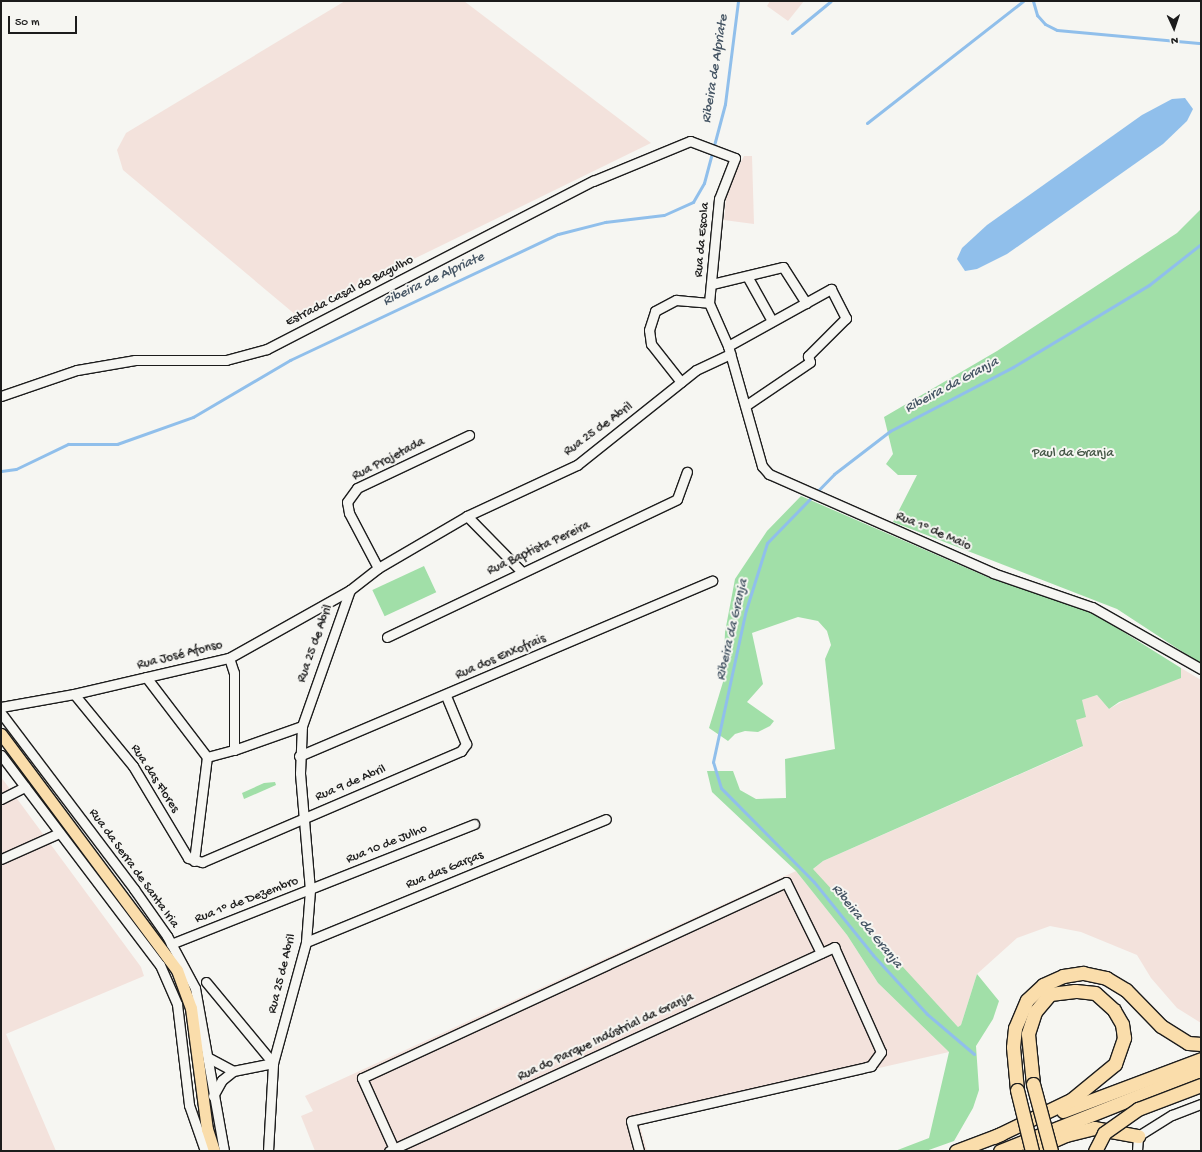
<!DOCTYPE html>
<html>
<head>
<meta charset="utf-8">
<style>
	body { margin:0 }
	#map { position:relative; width:1202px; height:1152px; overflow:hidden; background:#f6f6f2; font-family:"Gochi Hand",sans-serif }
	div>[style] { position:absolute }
	.built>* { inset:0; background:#f3e2dc }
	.green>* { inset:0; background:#a1dfa8; transform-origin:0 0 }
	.water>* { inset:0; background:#90bfeb }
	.stream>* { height:3px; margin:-1.5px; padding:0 1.5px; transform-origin:1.5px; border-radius:1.5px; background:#90bfeb }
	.roads { filter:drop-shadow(1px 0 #1c1c1c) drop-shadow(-1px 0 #1c1c1c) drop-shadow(0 1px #1c1c1c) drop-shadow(0 -1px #1c1c1c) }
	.minor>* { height:9px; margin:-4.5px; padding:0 4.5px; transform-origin:4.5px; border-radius:4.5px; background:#f6f6f2 }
	.major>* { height:11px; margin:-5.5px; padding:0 5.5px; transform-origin:5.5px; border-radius:5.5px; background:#faddab }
	.highway>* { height:13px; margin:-6.5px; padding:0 6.5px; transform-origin:6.5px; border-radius:6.5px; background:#faddab }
	.bridges { filter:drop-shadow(1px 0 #1c1c1c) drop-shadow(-1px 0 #1c1c1c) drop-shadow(0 1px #1c1c1c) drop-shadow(0 -1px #1c1c1c) }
	.highway-bridge>* { height:13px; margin:-6.5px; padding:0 6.5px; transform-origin:6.5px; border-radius:6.5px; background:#faddab }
	span { translate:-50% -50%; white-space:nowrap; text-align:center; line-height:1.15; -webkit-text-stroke:4px #f6f6f2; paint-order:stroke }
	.street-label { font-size:13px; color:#1c1c1c }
	.park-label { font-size:13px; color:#445646 }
	.water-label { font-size:14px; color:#455564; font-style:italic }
	.frame { position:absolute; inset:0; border:2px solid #1c1c1c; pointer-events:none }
	.north { position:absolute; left:1154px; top:8px; width:40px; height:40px; -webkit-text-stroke:3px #f6f6f2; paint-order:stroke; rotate:177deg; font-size:11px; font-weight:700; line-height:16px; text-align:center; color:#1c1c1c }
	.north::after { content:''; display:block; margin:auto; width:14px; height:18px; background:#1c1c1c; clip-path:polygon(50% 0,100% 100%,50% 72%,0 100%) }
	.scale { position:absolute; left:8px; top:16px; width:69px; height:18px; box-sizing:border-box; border:2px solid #1c1c1c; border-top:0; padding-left:5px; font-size:12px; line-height:14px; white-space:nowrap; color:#1c1c1c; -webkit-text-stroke:3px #f6f6f2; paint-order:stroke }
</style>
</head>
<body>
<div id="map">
	<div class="built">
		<div style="clip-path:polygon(345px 1px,464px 1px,651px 143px,297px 316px,123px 170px,117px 150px,126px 133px)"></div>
		<div style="clip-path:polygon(770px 1px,804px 1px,788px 21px,767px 6px)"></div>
		<div style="clip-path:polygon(744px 156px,752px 156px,754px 224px,724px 220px,727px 189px)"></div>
		<div style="clip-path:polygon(1181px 668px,1201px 680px,1201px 1023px,1177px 1008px,1151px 978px,1137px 955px,1081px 932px,1050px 926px,1017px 938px,977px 974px,961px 1025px,958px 1027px,812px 870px,823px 861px,1082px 747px,1076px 720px,1082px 700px,1097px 695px,1109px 709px)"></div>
		<div style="clip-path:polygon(1px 777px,141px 967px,144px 976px,6px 1034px,56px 1151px,1px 1151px)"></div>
		<div style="clip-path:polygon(796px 871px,847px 935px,878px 983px,949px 1052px,639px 1123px,647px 1151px,315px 1151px,301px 1116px,313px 1111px,305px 1096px)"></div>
	</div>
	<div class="green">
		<div style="clip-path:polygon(1201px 209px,1201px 664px,1117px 609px,893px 522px,917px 475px,898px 475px,886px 464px,893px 454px,884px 417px,997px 351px,1177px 233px)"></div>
		<div style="clip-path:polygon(801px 496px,992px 579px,1090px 611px,1181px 668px,1181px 678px,1119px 702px,1109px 709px,1097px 695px,1082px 700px,1086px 717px,1076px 720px,1083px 746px,823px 861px,813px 869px,958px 1027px,961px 1025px,977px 974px,999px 1001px,993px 1019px,976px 1046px,979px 1090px,973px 1108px,954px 1141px,926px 1151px,895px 1151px,929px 1138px,949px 1052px,878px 983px,847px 935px,796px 871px,712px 792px,707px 771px,733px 771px,740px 790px,756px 799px,786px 798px,785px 759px,835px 749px,825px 659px,831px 645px,827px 631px,818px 621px,798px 617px,752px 633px,763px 684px,747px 702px,774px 721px,770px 726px,758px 732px,745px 731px,735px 734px,728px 741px,709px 728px,723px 682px,725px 632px,735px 579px,767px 531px)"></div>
		<div style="left:424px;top:566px;width:29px;height:57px;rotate:65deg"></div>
		<div style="clip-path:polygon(275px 782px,276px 785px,244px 799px,242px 793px,264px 783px)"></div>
	</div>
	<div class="water">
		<div style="clip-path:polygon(1185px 98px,1193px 109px,1187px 121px,1163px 144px,1007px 254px,977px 269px,965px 271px,957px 259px,962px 248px,987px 225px,1142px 115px,1172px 99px)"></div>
	</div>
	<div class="stream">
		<div style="left:1033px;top:1px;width:15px;rotate:74deg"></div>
		<div style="left:1037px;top:15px;width:12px;rotate:48deg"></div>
		<div style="left:1045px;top:24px;width:13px;rotate:27deg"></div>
		<div style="left:1057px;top:30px;width:145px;rotate:5.2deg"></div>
		<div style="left:792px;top:33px;width:50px;rotate:-39.4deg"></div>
		<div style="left:867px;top:123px;width:198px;rotate:-38deg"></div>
		<div style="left:1px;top:471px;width:15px;rotate:-8deg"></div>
		<div style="left:16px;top:469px;width:58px;rotate:-25.7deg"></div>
		<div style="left:68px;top:444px;width:49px"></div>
		<div style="left:117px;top:444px;width:81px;rotate:-19.6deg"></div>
		<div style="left:193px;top:417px;width:113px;rotate:-30.4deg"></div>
		<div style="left:290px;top:360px;width:296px;rotate:-25.2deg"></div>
		<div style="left:558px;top:234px;width:49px;rotate:-14.3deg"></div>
		<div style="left:605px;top:222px;width:59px;rotate:-6.8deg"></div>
		<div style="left:664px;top:215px;width:32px;rotate:-24deg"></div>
		<div style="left:693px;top:202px;width:22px;rotate:-60deg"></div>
		<div style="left:704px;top:183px;width:82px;rotate:-75.1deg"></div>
		<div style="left:725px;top:104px;width:104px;rotate:-82.8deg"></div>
		<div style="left:974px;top:1054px;width:62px;rotate:-139.6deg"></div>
		<div style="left:927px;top:1014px;width:80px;rotate:-132.5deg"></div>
		<div style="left:873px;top:955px;width:94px;rotate:-128.9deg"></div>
		<div style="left:814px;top:882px;width:132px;rotate:-134.7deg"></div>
		<div style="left:721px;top:788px;width:27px;rotate:-107deg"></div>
		<div style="left:713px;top:762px;width:156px;rotate:-77.8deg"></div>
		<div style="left:746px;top:610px;width:70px;rotate:-72.6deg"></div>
		<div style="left:767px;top:543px;width:96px;rotate:-45.8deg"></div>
		<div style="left:834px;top:474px;width:71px;rotate:-37.5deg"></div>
		<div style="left:890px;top:431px;width:139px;rotate:-27.5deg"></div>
		<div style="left:1013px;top:367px;width:159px;rotate:-31.1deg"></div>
		<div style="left:1149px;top:285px;width:66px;rotate:-38.3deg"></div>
	</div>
	<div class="roads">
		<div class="minor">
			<div style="left:747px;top:276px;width:51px;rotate:60.9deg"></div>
			<div style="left:712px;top:284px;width:73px;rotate:-13.5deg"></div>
			<div style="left:783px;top:267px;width:43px;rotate:57.4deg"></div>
			<div style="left:709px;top:303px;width:47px;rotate:66.2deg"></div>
			<div style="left:728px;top:346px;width:125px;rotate:74.2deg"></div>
			<div style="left:762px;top:466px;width:11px;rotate:49deg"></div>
			<div style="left:769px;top:474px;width:245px;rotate:23.8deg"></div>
			<div style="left:993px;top:573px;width:105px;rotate:19deg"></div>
			<div style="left:1092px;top:607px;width:125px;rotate:29.6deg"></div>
			<div style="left:728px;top:346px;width:118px;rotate:-29deg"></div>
			<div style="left:831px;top:289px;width:33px;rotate:63deg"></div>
			<div style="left:846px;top:318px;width:54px;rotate:135deg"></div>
			<div style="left:808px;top:356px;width:6px;rotate:72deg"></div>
			<div style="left:810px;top:362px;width:78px;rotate:145.9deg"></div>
			<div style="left:681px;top:382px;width:48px;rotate:-128.3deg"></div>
			<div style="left:651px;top:344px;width:14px;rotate:-98deg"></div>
			<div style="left:649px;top:330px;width:20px;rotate:-72deg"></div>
			<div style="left:655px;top:311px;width:24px;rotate:-28deg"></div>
			<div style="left:676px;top:300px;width:33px;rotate:5deg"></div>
			<div style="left:1px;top:396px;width:80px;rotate:-18.9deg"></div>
			<div style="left:77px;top:370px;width:59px;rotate:-9.8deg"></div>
			<div style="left:135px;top:360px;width:91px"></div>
			<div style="left:226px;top:360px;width:42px;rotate:-15deg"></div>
			<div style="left:267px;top:349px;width:367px;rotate:-27.3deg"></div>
			<div style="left:593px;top:181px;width:105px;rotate:-22.4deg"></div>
			<div style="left:690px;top:141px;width:48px;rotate:20.7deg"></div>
			<div style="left:735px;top:158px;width:44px;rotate:111.3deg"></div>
			<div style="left:719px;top:199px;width:104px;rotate:95.5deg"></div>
			<div style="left:467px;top:516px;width:78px;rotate:45.5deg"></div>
			<div style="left:378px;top:568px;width:62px;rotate:-117.8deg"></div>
			<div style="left:349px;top:513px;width:11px;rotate:-100deg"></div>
			<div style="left:347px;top:502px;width:17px;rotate:-54deg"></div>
			<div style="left:357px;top:488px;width:124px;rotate:-25.3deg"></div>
			<div style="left:387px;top:637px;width:321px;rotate:-25.4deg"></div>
			<div style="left:677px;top:499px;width:29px;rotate:-70deg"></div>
			<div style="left:146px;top:677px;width:101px;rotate:52.7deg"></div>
			<div style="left:207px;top:757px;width:28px;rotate:-15deg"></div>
			<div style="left:234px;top:750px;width:77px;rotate:-90deg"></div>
			<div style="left:234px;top:673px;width:16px;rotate:-108deg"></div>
			<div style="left:74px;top:694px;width:93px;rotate:50.7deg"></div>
			<div style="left:133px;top:766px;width:107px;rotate:59.1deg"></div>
			<div style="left:188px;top:858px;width:15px;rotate:16deg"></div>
			<div style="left:202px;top:862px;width:282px;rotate:-23.2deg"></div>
			<div style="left:461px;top:751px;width:9px;rotate:-54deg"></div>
			<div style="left:466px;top:744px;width:52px;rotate:-112.6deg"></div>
			<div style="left:1px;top:707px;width:74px;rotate:-10.1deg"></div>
			<div style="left:74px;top:694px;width:159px;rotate:-13.1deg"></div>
			<div style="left:229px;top:658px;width:139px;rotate:-29.3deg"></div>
			<div style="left:1px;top:713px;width:221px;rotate:52.9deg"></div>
			<div style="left:134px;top:889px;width:57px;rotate:54.9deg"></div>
			<div style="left:167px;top:936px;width:59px;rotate:61.7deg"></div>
			<div style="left:195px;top:988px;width:166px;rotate:79.9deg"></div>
			<div style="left:234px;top:750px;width:72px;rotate:-19.4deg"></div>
			<div style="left:1px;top:755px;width:263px;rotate:52.9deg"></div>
			<div style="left:160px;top:965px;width:43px;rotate:66.4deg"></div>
			<div style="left:177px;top:1004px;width:102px;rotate:83.2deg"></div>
			<div style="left:189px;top:1105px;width:49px;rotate:70.8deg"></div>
			<div style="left:299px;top:756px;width:449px;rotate:-23deg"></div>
			<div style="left:1px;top:799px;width:27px;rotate:-27deg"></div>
			<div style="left:1px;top:859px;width:64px;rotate:-24.1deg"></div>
			<div style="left:194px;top:861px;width:105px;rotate:-82.9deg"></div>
			<div style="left:306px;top:942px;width:324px;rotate:-22.3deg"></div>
			<div style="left:171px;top:944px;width:326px;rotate:-21.6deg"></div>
			<div style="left:206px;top:982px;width:105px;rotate:50.4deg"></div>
			<div style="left:209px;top:1058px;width:27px;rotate:28deg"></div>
			<div style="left:233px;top:1071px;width:41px;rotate:-11.3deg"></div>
			<div style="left:213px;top:1096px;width:18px;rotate:-61deg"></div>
			<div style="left:222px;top:1080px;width:14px;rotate:-39deg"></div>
			<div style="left:394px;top:1149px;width:78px;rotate:-114.3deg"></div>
			<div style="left:362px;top:1078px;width:467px;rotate:-24.8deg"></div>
			<div style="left:786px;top:882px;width:79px;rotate:63.8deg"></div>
			<div style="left:268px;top:1151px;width:88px;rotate:-86.7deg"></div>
			<div style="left:273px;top:1063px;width:125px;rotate:-74.7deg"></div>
			<div style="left:306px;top:942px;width:52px;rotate:-85.6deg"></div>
			<div style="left:310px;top:890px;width:117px;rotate:-94.9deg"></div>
			<div style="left:300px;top:773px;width:47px;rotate:-87.6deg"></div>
			<div style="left:302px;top:726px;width:144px;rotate:-70.6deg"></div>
			<div style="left:350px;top:590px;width:36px;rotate:-38deg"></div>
			<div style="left:378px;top:568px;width:103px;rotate:-30.3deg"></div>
			<div style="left:467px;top:516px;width:121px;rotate:-24.9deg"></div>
			<div style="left:577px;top:465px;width:152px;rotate:-38.6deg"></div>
			<div style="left:696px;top:370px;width:38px;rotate:-25deg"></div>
			<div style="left:389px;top:1151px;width:490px;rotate:-24.6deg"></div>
			<div style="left:834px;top:947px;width:115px;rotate:65.9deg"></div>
			<div style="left:881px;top:1052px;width:17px;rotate:126deg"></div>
			<div style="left:871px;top:1066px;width:246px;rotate:167.1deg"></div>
			<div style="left:631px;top:1121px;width:31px;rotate:75deg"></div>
			<div style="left:1137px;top:1151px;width:15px;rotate:-86deg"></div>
			<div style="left:1138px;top:1136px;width:40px;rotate:-32deg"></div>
			<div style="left:1172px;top:1115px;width:31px;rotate:-21deg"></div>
		</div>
		<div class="major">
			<div style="left:1px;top:734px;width:294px;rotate:53.3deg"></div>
			<div style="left:177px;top:970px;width:40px;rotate:69.8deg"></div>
			<div style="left:191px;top:1008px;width:122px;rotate:82.5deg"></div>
			<div style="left:207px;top:1129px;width:23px;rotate:72deg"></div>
		</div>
		<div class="highway">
			<div style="left:1017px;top:1090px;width:43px;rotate:-95.3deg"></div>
			<div style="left:1013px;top:1047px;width:19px;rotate:-84deg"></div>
			<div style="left:1015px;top:1028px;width:30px;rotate:-67deg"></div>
			<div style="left:1027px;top:1000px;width:22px;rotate:-43deg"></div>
			<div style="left:1043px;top:985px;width:22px;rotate:-24deg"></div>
			<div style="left:1063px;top:976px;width:20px;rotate:-9deg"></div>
			<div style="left:1083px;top:973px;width:24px;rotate:12deg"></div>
			<div style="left:1106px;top:978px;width:23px;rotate:31deg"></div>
			<div style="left:1126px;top:990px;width:50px;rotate:45.8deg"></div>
			<div style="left:1161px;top:1026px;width:32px;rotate:32deg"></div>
			<div style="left:1188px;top:1043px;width:13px;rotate:4deg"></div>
			<div style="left:1063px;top:1111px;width:147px;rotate:-20.6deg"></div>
			<div style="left:994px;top:1137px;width:85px;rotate:-25.7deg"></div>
			<div style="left:1071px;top:1100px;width:57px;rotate:-39.3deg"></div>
			<div style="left:1115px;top:1064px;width:28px;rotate:-71deg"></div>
			<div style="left:1124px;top:1038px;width:14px;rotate:-98deg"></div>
			<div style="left:1122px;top:1024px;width:16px;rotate:-120deg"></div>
			<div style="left:1114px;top:1010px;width:25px;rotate:-138deg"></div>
			<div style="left:1095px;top:993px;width:20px;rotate:-174deg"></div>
			<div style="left:1075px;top:991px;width:25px;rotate:173deg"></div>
			<div style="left:1050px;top:994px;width:23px;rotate:130deg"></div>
			<div style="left:1035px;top:1012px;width:23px;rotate:108deg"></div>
			<div style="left:1028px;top:1034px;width:50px;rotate:84.3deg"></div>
			<div style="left:956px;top:1151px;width:48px;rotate:-20.7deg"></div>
			<div style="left:1000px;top:1151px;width:216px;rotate:-21.7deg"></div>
			<div style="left:1029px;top:1151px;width:40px;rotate:-23.4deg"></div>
			<div style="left:1066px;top:1135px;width:29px;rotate:-14deg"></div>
			<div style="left:1094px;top:1128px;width:45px;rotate:10.3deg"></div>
		</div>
	</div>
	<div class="bridges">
		<div class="highway-bridge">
			<div style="left:1033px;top:1084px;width:69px;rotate:75deg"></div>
			<div style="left:1017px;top:1090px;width:63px;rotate:76.2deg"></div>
			<div style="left:1095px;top:1151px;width:20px;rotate:-63deg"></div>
			<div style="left:1104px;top:1133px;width:42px;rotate:-35.2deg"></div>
			<div style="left:1138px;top:1109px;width:67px;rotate:-20.9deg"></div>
		</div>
	</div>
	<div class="street-label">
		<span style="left:703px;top:240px;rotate:-85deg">Rua da Escola</span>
		<span style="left:350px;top:292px;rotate:-27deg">Estrada Casal do Bagulho</span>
		<span style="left:599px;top:430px;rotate:-36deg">Rua 25 de Abril</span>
		<span style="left:389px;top:460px;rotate:-27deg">Rua Projetada</span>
		<span style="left:933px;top:532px;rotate:23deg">Rua 1º de Maio</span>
		<span style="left:539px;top:549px;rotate:-25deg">Rua Baptista Pereira</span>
		<span style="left:316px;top:644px;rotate:-70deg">Rua 25 de Abril</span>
		<span style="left:180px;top:656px;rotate:-14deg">Rua José Afonso</span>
		<span style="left:501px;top:658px;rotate:-23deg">Rua dos Enxofrais</span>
		<span style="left:154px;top:779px;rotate:57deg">Rua das Flores</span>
		<span style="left:351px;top:784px;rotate:-23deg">Rua 9 de Abril</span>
		<span style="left:387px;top:845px;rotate:-22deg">Rua 10 de Julho</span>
		<span style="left:133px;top:869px;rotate:54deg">Rua da Serra de Santa Iria</span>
		<span style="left:445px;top:871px;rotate:-22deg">Rua das Garças</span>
		<span style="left:247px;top:901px;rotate:-21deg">Rua 1º de Dezembro</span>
		<span style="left:283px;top:974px;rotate:-76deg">Rua 25 de Abril</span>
		<span style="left:606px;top:1038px;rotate:-25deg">Rua do Parque Indústrial da Granja</span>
	</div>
	<div class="park-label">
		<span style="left:1073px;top:454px">Paul da Granja</span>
	</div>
	<div class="water-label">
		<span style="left:716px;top:69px;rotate:-81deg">Ribeira de Alpriate</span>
		<span style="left:434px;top:280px;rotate:-25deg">Ribeira de Alpriate</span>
		<span style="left:952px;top:386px;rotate:-28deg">Ribeira da Granja</span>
		<span style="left:733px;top:630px;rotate:-77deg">Ribeira da Granja</span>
		<span style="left:866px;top:927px;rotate:51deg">Ribeira da Granja</span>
	</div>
	<div class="frame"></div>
	<div class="north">N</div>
	<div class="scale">50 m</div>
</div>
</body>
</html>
